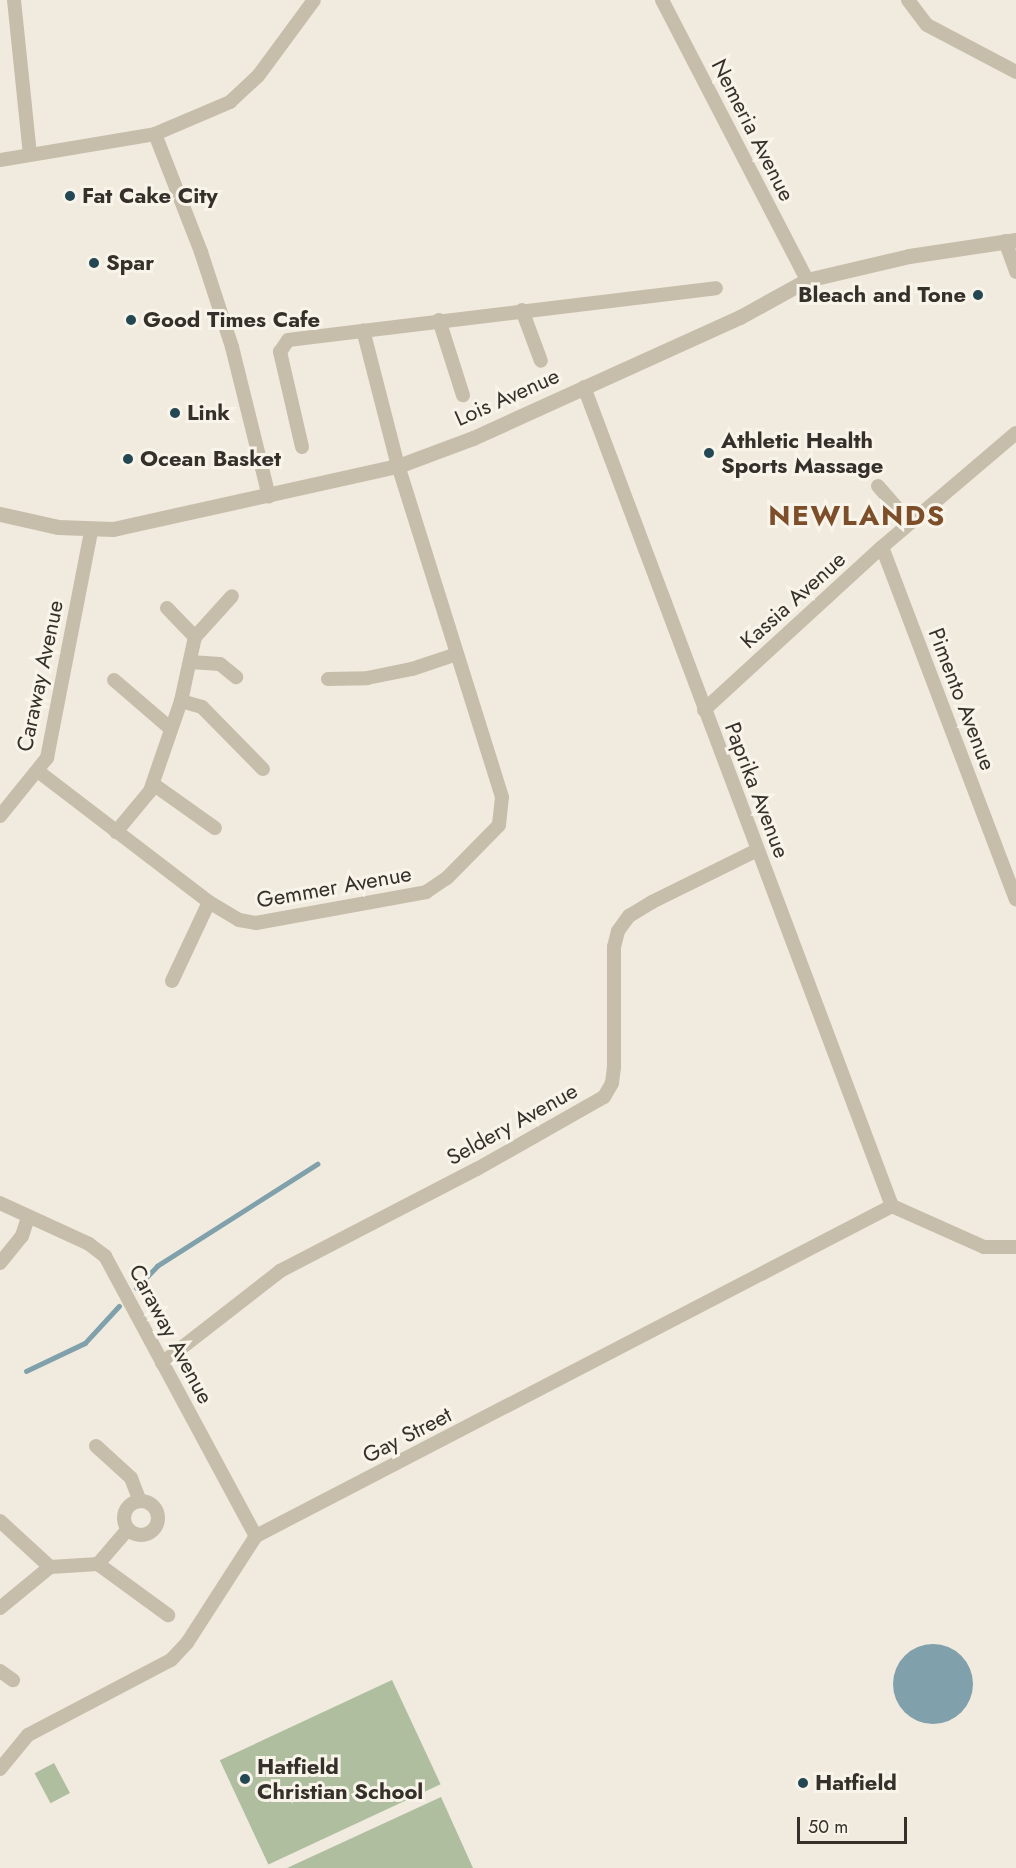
<!DOCTYPE html>
<html>
<head>
<meta charset="utf-8">
<style>
	body { margin:0 }
	#map { position:relative; width:1016px; height:1868px; overflow:hidden; background:#f0ebde; font-family:Jost,sans-serif }
	div>[style] { position:absolute }
	.green>* { inset:0; background:#aebe9f; transform-origin:0 0 }
	.water>* { inset:0; background:#80a0ab }
	.round { border-radius:50% }
	.stream>* { height:4.5px; margin:-2.25px; padding:0 2.25px; transform-origin:2.25px; border-radius:2.25px; background:#80a0ab }
	.minor>* { height:14px; margin:-7px; padding:0 7px; transform-origin:7px; border-radius:7px; background:#c7bdab }
	.minor>.ring { margin:-7px; padding:0; box-sizing:content-box; background:none; border:14px solid #c7bdab; border-radius:50% }
	.tertiary>* { height:15px; margin:-7.5px; padding:0 7.5px; transform-origin:7.5px; border-radius:7.5px; background:#c7bdab }
	.dots>* { width:16px; height:16px; translate:-50% -50%; box-sizing:border-box; border:3px solid #f8f4ea; border-radius:50% }
	span { translate:-50% -50%; white-space:nowrap; text-align:center; line-height:1.15; -webkit-text-stroke:6px #f8f4ea; paint-order:stroke }
	.street-label { font-size:22px; color:#36302a }
	.poi-label { font-size:22px; color:#36302a; font-weight:700 }
	.left { translate:0 -50%; text-align:left }
	.right { translate:-100% -50%; text-align:right }
	.district-label { font-size:28px; color:#7d4e2a; font-weight:700; letter-spacing:1.5px }
	.scale { position:absolute; left:797px; top:1817px; width:110px; height:27px; box-sizing:border-box; border:3px solid #36302a; border-top:0; padding-left:8px; font-size:18px; line-height:21px; white-space:nowrap; color:#36302a; -webkit-text-stroke:4px #f8f4ea; paint-order:stroke }
</style>
</head>
<body>
<div id="map">
	<div class="green">
		<div style="left:392px;top:1680px;width:115px;height:190px;rotate:65deg"></div>
		<div style="left:54px;top:1763px;width:34px;height:22px;rotate:62deg"></div>
		<div style="clip-path:polygon(441px 1797px,473px 1868px,287px 1868px)"></div>
	</div>
	<div class="water">
		<div class="round" style="left:893px;top:1644px;width:80px;height:80px"></div>
	</div>
	<div class="stream">
		<div style="left:136px;top:1288px;width:30px;rotate:-46deg"></div>
		<div style="left:157px;top:1266px;width:190px;rotate:-32.5deg"></div>
		<div style="left:26px;top:1371px;width:65px;rotate:-25.4deg"></div>
		<div style="left:85px;top:1343px;width:50px;rotate:-47.4deg"></div>
	</div>
	<div class="minor">
		<div style="left:14px;top:0;width:155px;rotate:84.1deg"></div>
		<div style="left:662px;top:0;width:315px;rotate:62.6deg"></div>
		<div style="left:908px;top:0;width:31px;rotate:53deg"></div>
		<div style="left:927px;top:25px;width:101px;rotate:27.8deg"></div>
		<div style="left:155px;top:134px;width:127px;rotate:68.7deg"></div>
		<div style="left:201px;top:252px;width:100px;rotate:71.9deg"></div>
		<div style="left:232px;top:347px;width:154px;rotate:76.1deg"></div>
		<div style="left:0;top:160px;width:157px;rotate:-9.5deg"></div>
		<div style="left:155px;top:134px;width:82px;rotate:-23.1deg"></div>
		<div style="left:230px;top:102px;width:38px;rotate:-43deg"></div>
		<div style="left:258px;top:76px;width:94px;rotate:-53.6deg"></div>
		<div style="left:1005px;top:241px;width:33px;rotate:70deg"></div>
		<div style="left:522px;top:310px;width:54px;rotate:69.6deg"></div>
		<div style="left:439px;top:320px;width:79px;rotate:72.3deg"></div>
		<div style="left:584px;top:387px;width:875px;rotate:69.39deg"></div>
		<div style="left:302px;top:447px;width:98px;rotate:-103deg"></div>
		<div style="left:280px;top:352px;width:14px;rotate:-56deg"></div>
		<div style="left:288px;top:340px;width:431px;rotate:-6.9deg"></div>
		<div style="left:878px;top:486px;width:49px;rotate:49.1deg"></div>
		<div style="left:882px;top:547px;width:377px;rotate:69.2deg"></div>
		<div style="left:167px;top:608px;width:40px;rotate:46deg"></div>
		<div style="left:190px;top:662px;width:30px;rotate:4deg"></div>
		<div style="left:220px;top:664px;width:21px;rotate:39deg"></div>
		<div style="left:328px;top:679px;width:39px;rotate:-1deg"></div>
		<div style="left:367px;top:678px;width:46px;rotate:-11.3deg"></div>
		<div style="left:412px;top:669px;width:47px;rotate:-18.4deg"></div>
		<div style="left:114px;top:680px;width:75px;rotate:40.7deg"></div>
		<div style="left:181px;top:701px;width:22px;rotate:16deg"></div>
		<div style="left:202px;top:707px;width:87px;rotate:45.5deg"></div>
		<div style="left:704px;top:710px;width:241px;rotate:-42.5deg"></div>
		<div style="left:882px;top:547px;width:176px;rotate:-40.4deg"></div>
		<div style="left:39px;top:772px;width:214px;rotate:37.4deg"></div>
		<div style="left:209px;top:902px;width:35px;rotate:31deg"></div>
		<div style="left:239px;top:920px;width:17px;rotate:10deg"></div>
		<div style="left:256px;top:923px;width:173px;rotate:-10.3deg"></div>
		<div style="left:426px;top:892px;width:25px;rotate:-34deg"></div>
		<div style="left:447px;top:878px;width:74px;rotate:-45.5deg"></div>
		<div style="left:499px;top:825px;width:28px;rotate:-84deg"></div>
		<div style="left:502px;top:797px;width:347px;rotate:-107.4deg"></div>
		<div style="left:398px;top:466px;width:140px;rotate:-104.4deg"></div>
		<div style="left:153px;top:784px;width:76px;rotate:35.4deg"></div>
		<div style="left:0;top:816px;width:75px;rotate:-51deg"></div>
		<div style="left:47px;top:758px;width:231px;rotate:-79deg"></div>
		<div style="left:116px;top:832px;width:53px;rotate:-50.3deg"></div>
		<div style="left:150px;top:791px;width:95px;rotate:-71deg"></div>
		<div style="left:181px;top:701px;width:66px;rotate:-77.7deg"></div>
		<div style="left:195px;top:637px;width:55px;rotate:-47.9deg"></div>
		<div style="left:172px;top:981px;width:87px;rotate:-64.9deg"></div>
		<div style="left:0;top:1203px;width:98px;rotate:24.7deg"></div>
		<div style="left:89px;top:1244px;width:20px;rotate:37deg"></div>
		<div style="left:105px;top:1256px;width:318px;rotate:61.7deg"></div>
		<div style="left:892px;top:1206px;width:101px;rotate:24deg"></div>
		<div style="left:984px;top:1247px;width:32px"></div>
		<div style="left:0;top:1263px;width:35px;rotate:-51deg"></div>
		<div style="left:22px;top:1236px;width:20px;rotate:-72deg"></div>
		<div style="left:162px;top:1363px;width:150px;rotate:-37.9deg"></div>
		<div style="left:280px;top:1271px;width:222px;rotate:-27.4deg"></div>
		<div style="left:477px;top:1169px;width:146px;rotate:-29.6deg"></div>
		<div style="left:604px;top:1097px;width:16px;rotate:-60deg"></div>
		<div style="left:612px;top:1083px;width:16px;rotate:-83deg"></div>
		<div style="left:614px;top:1067px;width:120px;rotate:-90deg"></div>
		<div style="left:614px;top:947px;width:16px;rotate:-76deg"></div>
		<div style="left:618px;top:931px;width:19px;rotate:-54deg"></div>
		<div style="left:629px;top:916px;width:27px;rotate:-31deg"></div>
		<div style="left:652px;top:902px;width:117px;rotate:-26.3deg"></div>
		<div style="left:96px;top:1446px;width:47px;rotate:42.4deg"></div>
		<div style="left:131px;top:1478px;width:25px;rotate:69deg"></div>
		<div class="ring" style="left:124px;top:1501px;width:20px;height:20px"></div>
		<div style="left:0;top:1521px;width:68px;rotate:42.6deg"></div>
		<div style="left:98px;top:1564px;width:87px;rotate:36.1deg"></div>
		<div style="left:0;top:1608px;width:65px;rotate:-39.4deg"></div>
		<div style="left:50px;top:1567px;width:48px;rotate:-3.6deg"></div>
		<div style="left:98px;top:1564px;width:46px;rotate:-49.4deg"></div>
		<div style="left:0;top:1671px;width:16px;rotate:35deg"></div>
		<div style="left:0;top:1769px;width:44px;rotate:-50.5deg"></div>
		<div style="left:28px;top:1735px;width:161px;rotate:-27.7deg"></div>
		<div style="left:171px;top:1660px;width:23px;rotate:-47deg"></div>
		<div style="left:187px;top:1643px;width:127px;rotate:-57.2deg"></div>
		<div style="left:256px;top:1536px;width:717px;rotate:-27.42deg"></div>
	</div>
	<div class="tertiary">
		<div style="left:0;top:514px;width:59px;rotate:12.6deg"></div>
		<div style="left:58px;top:527px;width:55px;rotate:2.1deg"></div>
		<div style="left:113px;top:529px;width:292px;rotate:-12.5deg"></div>
		<div style="left:398px;top:466px;width:80px;rotate:-20.5deg"></div>
		<div style="left:473px;top:438px;width:293px;rotate:-24.4deg"></div>
		<div style="left:740px;top:317px;width:77px;rotate:-28.9deg"></div>
		<div style="left:807px;top:280px;width:105px;rotate:-13.2deg"></div>
		<div style="left:909px;top:256px;width:108px;rotate:-8.5deg"></div>
	</div>
	<div class="dots">
		<div style="left:70px;top:196px;background:#234753"></div>
		<div style="left:94px;top:263px;background:#234753"></div>
		<div style="left:978px;top:295px;background:#234753"></div>
		<div style="left:131px;top:320px;background:#234753"></div>
		<div style="left:175px;top:413px;background:#234753"></div>
		<div style="left:709px;top:453px;background:#234753"></div>
		<div style="left:128px;top:459px;background:#234753"></div>
		<div style="left:245px;top:1779px;background:#234753"></div>
		<div style="left:803px;top:1783px;background:#234753"></div>
	</div>
	<div class="street-label">
		<span style="left:753px;top:130px;rotate:63deg">Nemeria Avenue</span>
		<span style="left:507px;top:397px;rotate:-24deg">Lois Avenue</span>
		<span style="left:793px;top:600px;rotate:-42deg">Kassia Avenue</span>
		<span style="left:40px;top:676px;rotate:-78deg">Caraway Avenue</span>
		<span style="left:962px;top:699px;rotate:69deg">Pimento Avenue</span>
		<span style="left:757px;top:790px;rotate:69deg">Paprika Avenue</span>
		<span style="left:334px;top:887px;rotate:-10deg">Gemmer Avenue</span>
		<span style="left:512px;top:1124px;rotate:-29deg">Seldery Avenue</span>
		<span style="left:171px;top:1334px;rotate:62deg">Caraway Avenue</span>
		<span style="left:407px;top:1435px;rotate:-27deg">Gay Street</span>
	</div>
	<div class="poi-label">
		<span class="left" style="left:82px;top:196px">Fat Cake City</span>
		<span class="left" style="left:106px;top:263px">Spar</span>
		<span class="right" style="left:966px;top:295px">Bleach and Tone</span>
		<span class="left" style="left:143px;top:320px">Good Times Cafe</span>
		<span class="left" style="left:187px;top:413px">Link</span>
		<span class="left" style="left:721px;top:453px">Athletic Health<br>Sports Massage</span>
		<span class="left" style="left:140px;top:459px">Ocean Basket</span>
		<span class="left" style="left:257px;top:1779px">Hatfield<br>Christian School</span>
		<span class="left" style="left:815px;top:1783px">Hatfield</span>
	</div>
	<div class="district-label">
		<span style="left:857px;top:516px">NEWLANDS</span>
	</div>
	<div class="scale">50 m</div>
</div>
</body>
</html>
